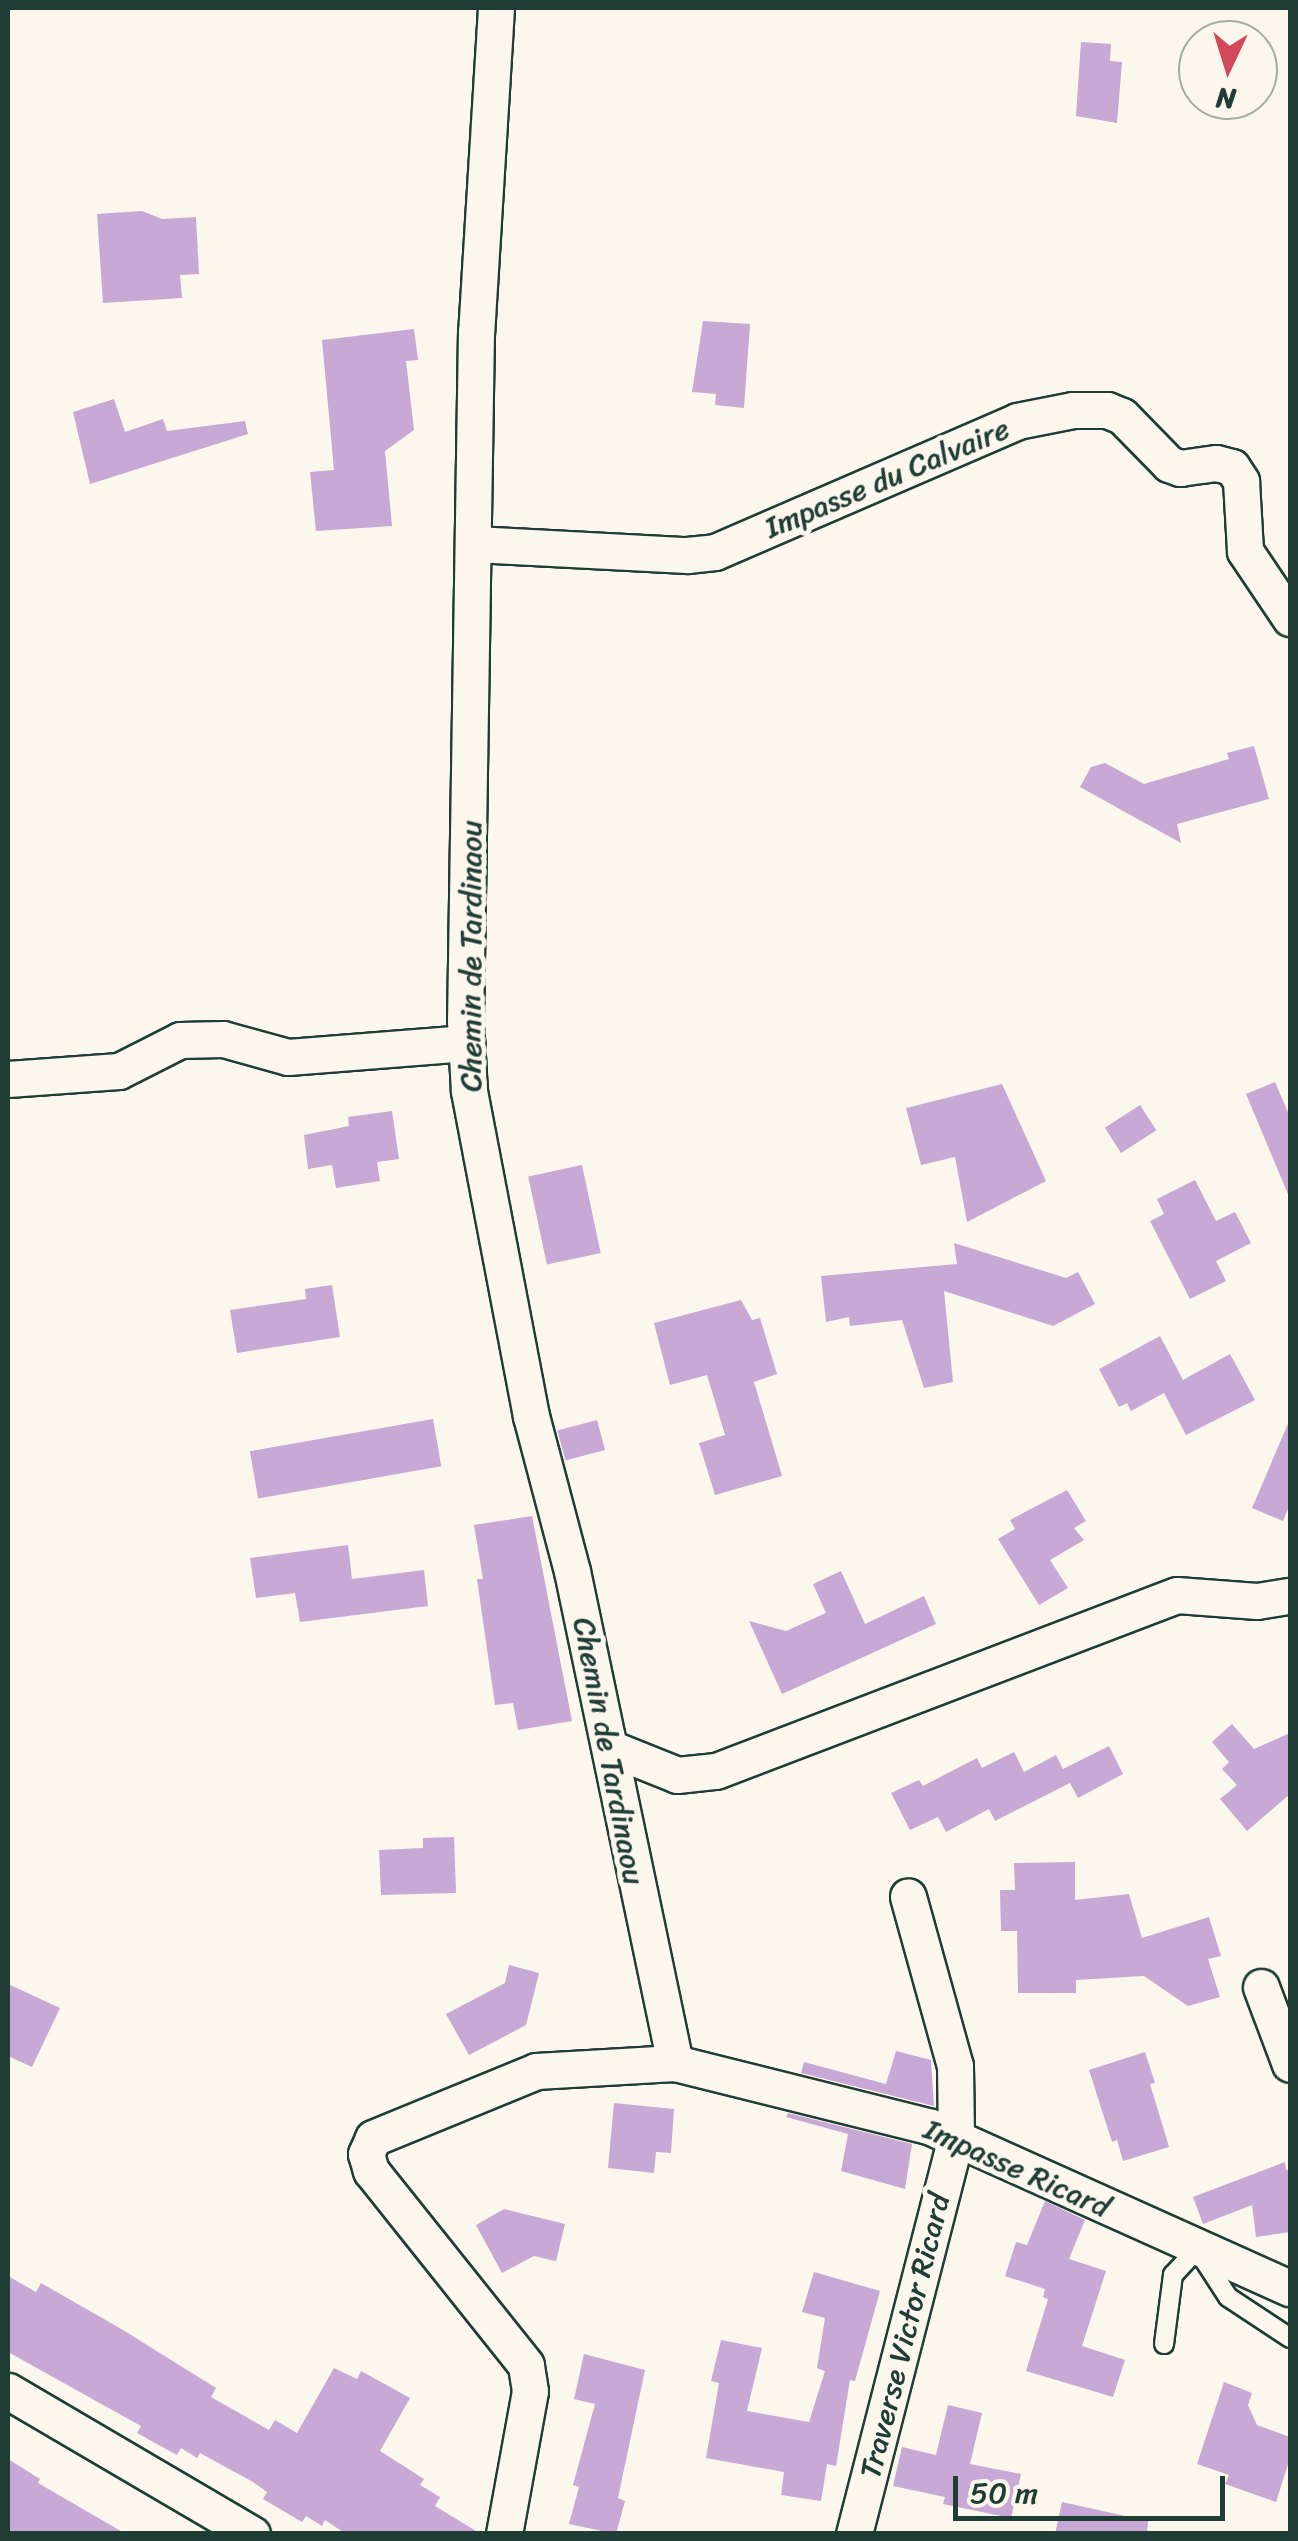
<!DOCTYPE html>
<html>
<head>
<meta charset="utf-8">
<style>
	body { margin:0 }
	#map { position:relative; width:1298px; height:2541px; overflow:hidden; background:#fbf7ec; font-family:Sriracha,sans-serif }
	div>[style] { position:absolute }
	.building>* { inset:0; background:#c8a8d4; transform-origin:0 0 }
	.roads { filter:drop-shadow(2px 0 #1f3d34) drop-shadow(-2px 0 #1f3d34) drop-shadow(0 2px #1f3d34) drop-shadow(0 -2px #1f3d34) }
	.lane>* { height:18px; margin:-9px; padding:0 9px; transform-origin:9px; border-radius:9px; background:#fbf7ec }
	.street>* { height:35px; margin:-17.5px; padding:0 17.5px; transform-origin:17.5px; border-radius:17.5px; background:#fbf7ec }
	span { translate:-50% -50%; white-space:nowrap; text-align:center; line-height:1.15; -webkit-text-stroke:10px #fbf7ec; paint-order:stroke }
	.street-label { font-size:30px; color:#1f3d34 }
	.frame { position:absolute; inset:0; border:10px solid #1f3d34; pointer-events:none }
	.north { position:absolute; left:1178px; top:20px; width:100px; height:100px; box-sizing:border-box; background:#fbf7ec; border:2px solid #a3ada2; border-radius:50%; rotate:184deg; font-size:28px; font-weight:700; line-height:40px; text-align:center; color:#1f3d34 }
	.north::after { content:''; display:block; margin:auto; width:35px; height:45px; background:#d1495b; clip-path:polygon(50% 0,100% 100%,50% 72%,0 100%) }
	.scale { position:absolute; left:953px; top:2476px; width:272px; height:45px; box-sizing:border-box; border:5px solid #1f3d34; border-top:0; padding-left:12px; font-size:30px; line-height:35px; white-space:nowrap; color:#1f3d34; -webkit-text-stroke:8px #fbf7ec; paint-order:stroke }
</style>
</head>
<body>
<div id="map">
	<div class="building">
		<div style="clip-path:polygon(1081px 42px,1111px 44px,1110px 61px,1122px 62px,1117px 123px,1076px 116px)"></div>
		<div style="clip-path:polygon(142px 211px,162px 219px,196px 217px,199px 274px,180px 275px,182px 298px,103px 303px,97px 214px)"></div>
		<div style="clip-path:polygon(703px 321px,750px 324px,744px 408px,715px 405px,716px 394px,692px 392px)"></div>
		<div style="clip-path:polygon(414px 329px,418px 360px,406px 361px,414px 430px,385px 451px,392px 526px,316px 531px,310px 472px,334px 470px,322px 340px)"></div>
		<div style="clip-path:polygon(114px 399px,125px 432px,163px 419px,167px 431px,245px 421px,248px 434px,90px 484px,73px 412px)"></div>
		<div style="clip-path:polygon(1254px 746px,1269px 799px,1177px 824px,1181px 843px,1080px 787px,1091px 767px,1105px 763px,1144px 784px,1229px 759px,1227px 753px)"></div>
		<div style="clip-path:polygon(1275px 1082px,1290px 1117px,1290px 1199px,1246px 1094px)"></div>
		<div style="clip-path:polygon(1002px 1084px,1046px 1181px,967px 1222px,955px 1157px,921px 1165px,906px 1108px)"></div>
		<div style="left:1140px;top:1105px;width:30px;height:42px;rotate:57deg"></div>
		<div style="clip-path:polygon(392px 1111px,399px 1159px,377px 1162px,380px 1181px,336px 1188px,332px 1165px,308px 1169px,304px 1135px,349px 1126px,348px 1117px)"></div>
		<div style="left:582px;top:1165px;width:90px;height:55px;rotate:78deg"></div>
		<div style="clip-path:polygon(1195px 1180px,1216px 1221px,1235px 1212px,1251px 1243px,1216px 1261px,1226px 1281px,1190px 1299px,1150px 1221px,1164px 1214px,1157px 1199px)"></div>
		<div style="clip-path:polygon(954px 1243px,1066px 1278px,1078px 1272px,1095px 1304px,1053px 1326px,944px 1291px,953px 1382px,924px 1388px,902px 1320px,850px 1326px,849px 1317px,826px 1322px,821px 1276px,957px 1264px)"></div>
		<div style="clip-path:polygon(332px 1285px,340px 1337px,237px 1353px,230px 1310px,306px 1299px,305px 1289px)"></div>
		<div style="clip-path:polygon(741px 1300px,752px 1320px,760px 1318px,777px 1374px,754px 1382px,782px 1476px,715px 1495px,699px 1443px,725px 1435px,707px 1375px,670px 1385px,654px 1323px)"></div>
		<div style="clip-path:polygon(1160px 1336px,1183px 1380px,1230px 1354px,1255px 1400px,1186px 1435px,1164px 1393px,1131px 1411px,1127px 1403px,1119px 1407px,1099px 1369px)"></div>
		<div style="left:433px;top:1419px;width:48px;height:186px;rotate:80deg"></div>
		<div style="clip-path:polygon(1290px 1419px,1290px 1504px,1283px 1521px,1252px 1508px)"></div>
		<div style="left:597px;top:1420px;width:31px;height:41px;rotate:75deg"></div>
		<div style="clip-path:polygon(1067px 1490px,1086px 1521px,1074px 1528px,1084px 1540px,1050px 1560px,1068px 1588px,1039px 1605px,998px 1539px,1015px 1529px,1010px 1520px)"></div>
		<div style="clip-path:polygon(532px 1516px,572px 1721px,518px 1730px,513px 1703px,495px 1705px,477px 1579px,483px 1579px,474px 1525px)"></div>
		<div style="clip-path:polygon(348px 1545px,352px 1579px,424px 1570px,428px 1606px,300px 1622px,295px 1593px,256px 1598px,250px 1558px)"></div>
		<div style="clip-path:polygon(841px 1571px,865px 1624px,924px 1596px,936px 1624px,782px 1694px,749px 1621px,786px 1631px,826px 1613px,813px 1584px)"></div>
		<div style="clip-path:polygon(1232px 1724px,1254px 1749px,1290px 1733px,1290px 1794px,1247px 1831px,1220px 1799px,1237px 1785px,1222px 1769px,1229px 1762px,1212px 1742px)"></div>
		<div style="clip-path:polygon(1109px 1746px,1123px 1774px,1078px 1798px,1070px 1783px,995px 1821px,989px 1809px,946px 1832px,938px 1817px,910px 1830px,891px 1793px,919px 1780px,923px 1786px,977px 1758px,982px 1768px,1014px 1752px,1024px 1772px,1056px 1755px,1063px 1769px)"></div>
		<div style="clip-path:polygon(454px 1837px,456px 1893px,381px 1895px,379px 1850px,423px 1848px,423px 1838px)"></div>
		<div style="clip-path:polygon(1075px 1862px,1075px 1900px,1129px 1894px,1142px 1938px,1209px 1917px,1221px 1956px,1208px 1959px,1220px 1997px,1188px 2006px,1144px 1976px,1076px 1980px,1076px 1993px,1018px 1993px,1017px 1931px,1001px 1931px,1000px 1890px,1015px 1890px,1014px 1863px)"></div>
		<div style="clip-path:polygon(509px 1965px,539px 1973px,526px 2025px,469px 2055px,446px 2014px,505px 1983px)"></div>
		<div style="clip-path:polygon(8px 1984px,60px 2008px,32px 2067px,8px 2056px)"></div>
		<div style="clip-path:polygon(896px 2051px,931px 2060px,934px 2106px,801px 2073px,804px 2062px,886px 2084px)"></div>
		<div style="clip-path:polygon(1145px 2052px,1155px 2083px,1150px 2084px,1169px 2147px,1123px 2161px,1117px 2140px,1112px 2142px,1089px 2070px)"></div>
		<div style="clip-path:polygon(614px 2103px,674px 2109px,671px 2153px,656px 2152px,654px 2173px,608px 2168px)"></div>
		<div style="clip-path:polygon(788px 2113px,912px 2144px,905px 2189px,841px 2171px,848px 2134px,786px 2117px)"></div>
		<div style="clip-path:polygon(1285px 2162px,1286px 2170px,1290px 2169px,1290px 2232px,1256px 2237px,1252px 2205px,1203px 2224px,1193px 2197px)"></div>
		<div style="clip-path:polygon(1045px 2201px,1085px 2220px,1069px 2259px,1106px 2271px,1082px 2346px,1125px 2360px,1113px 2397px,1026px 2371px,1048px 2299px,1043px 2297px,1045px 2289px,1005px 2276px,1016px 2242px,1027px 2245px)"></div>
		<div style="clip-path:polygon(504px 2209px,565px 2224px,556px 2261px,534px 2256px,502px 2273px,476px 2225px)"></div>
		<div style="clip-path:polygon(814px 2272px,880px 2291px,855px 2381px,850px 2380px,836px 2466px,827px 2464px,821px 2501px,781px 2495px,784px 2472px,706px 2458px,719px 2383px,711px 2381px,721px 2340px,762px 2348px,747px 2411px,809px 2422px,825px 2371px,817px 2368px,825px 2318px,802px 2312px)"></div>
		<div style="clip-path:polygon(8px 2276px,36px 2292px,41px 2283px,123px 2330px,216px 2388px,211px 2397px,269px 2430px,275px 2420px,297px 2433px,334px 2368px,357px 2379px,361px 2371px,410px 2398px,380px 2451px,424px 2479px,420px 2485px,440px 2497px,435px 2506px,481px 2534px,346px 2534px,325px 2520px,322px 2526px,306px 2516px,302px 2522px,263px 2499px,267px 2492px,253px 2482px,200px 2453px,197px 2458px,181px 2448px,177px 2455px,137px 2433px,141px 2426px,8px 2352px)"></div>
		<div style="clip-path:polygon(584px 2354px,645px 2370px,618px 2498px,625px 2501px,616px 2534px,569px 2524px,579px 2487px,573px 2485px,595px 2404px,574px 2399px)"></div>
		<div style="clip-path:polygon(1224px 2382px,1252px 2393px,1248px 2405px,1257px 2425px,1290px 2437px,1290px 2458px,1276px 2502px,1225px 2484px,1229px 2475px,1197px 2464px)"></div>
		<div style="clip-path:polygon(948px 2405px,982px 2413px,970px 2464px,1021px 2474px,1011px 2518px,943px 2504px,945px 2497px,893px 2486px,902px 2447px,936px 2455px)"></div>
		<div style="clip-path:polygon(8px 2459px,40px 2479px,38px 2483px,126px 2534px,8px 2534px)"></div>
		<div style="clip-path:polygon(1062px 2502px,1148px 2521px,1147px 2534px,1055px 2534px)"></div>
	</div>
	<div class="roads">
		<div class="lane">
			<div style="left:1164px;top:2344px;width:70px;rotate:-82.6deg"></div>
			<div style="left:1173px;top:2275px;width:35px;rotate:-47deg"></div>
			<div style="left:1197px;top:2249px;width:57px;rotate:57.1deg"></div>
			<div style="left:1228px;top:2297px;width:74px;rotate:33.5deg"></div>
		</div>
		<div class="street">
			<div style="left:496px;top:8px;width:324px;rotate:93.5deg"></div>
			<div style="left:476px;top:331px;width:689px;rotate:90.91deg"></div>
			<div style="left:465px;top:1020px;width:71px;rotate:86.8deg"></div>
			<div style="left:469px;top:1091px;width:331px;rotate:79.2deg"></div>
			<div style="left:531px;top:1416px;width:160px;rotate:75.2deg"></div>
			<div style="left:572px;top:1571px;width:503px;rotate:78.18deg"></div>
			<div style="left:474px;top:544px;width:213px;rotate:3deg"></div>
			<div style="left:687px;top:555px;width:28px;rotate:-6deg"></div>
			<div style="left:715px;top:552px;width:329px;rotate:-23.4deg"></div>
			<div style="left:1017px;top:421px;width:57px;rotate:-11.1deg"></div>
			<div style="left:1073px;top:410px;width:34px"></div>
			<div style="left:1107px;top:410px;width:16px;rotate:22deg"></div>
			<div style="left:1122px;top:416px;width:67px;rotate:45.6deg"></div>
			<div style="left:1169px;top:464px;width:12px;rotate:20deg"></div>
			<div style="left:1180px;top:468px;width:36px;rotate:-8deg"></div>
			<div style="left:1216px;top:463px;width:16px;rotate:14deg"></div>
			<div style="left:1232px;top:467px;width:17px;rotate:57deg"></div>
			<div style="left:1241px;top:481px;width:70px;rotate:86.7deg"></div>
			<div style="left:1245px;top:551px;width:81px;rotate:56.1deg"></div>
			<div style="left:8px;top:1079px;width:111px;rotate:-4.1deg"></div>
			<div style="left:119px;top:1071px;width:68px;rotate:-26.9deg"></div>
			<div style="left:180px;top:1040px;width:43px;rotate:-1.3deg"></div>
			<div style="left:223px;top:1039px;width:67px;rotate:15.5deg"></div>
			<div style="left:288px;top:1057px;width:179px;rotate:-4.5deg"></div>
			<div style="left:610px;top:1748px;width:72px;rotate:21.9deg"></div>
			<div style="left:677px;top:1775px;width:39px;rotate:-6deg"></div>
			<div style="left:716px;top:1771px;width:493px;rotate:-20.9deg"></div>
			<div style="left:1177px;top:1595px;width:80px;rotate:4.3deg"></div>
			<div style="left:1257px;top:1601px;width:33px;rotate:-9deg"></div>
			<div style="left:1261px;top:1987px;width:82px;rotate:69.4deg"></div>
			<div style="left:8px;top:2391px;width:283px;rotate:30.4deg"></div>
			<div style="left:504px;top:2534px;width:145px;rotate:-79.7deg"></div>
			<div style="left:530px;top:2391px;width:26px;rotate:-99deg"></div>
			<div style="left:526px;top:2365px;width:248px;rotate:-128.6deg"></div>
			<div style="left:371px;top:2171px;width:18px;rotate:-106deg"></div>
			<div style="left:366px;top:2154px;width:17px;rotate:-66deg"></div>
			<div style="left:373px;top:2138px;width:176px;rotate:-22.3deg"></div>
			<div style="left:536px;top:2071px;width:139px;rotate:-3.3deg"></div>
			<div style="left:675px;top:2063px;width:264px;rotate:14deg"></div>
			<div style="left:931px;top:2127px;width:393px;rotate:24.2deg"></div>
			<div style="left:854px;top:2534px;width:409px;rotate:-75.6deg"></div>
			<div style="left:956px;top:2138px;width:72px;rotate:-90.8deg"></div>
			<div style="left:955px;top:2066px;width:176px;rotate:-105.5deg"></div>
		</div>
	</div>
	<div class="street-label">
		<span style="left:887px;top:478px;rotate:-23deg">Impasse du Calvaire</span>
		<span style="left:471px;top:956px;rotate:-90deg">Chemin de Tardinaou</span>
		<span style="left:609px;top:1751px;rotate:79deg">Chemin de Tardinaou</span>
		<span style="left:1017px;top:2168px;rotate:24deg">Impasse Ricard</span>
		<span style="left:905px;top:2336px;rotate:-76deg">Traverse Victor Ricard</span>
	</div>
	<div class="frame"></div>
	<div class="north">N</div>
	<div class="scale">50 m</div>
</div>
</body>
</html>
